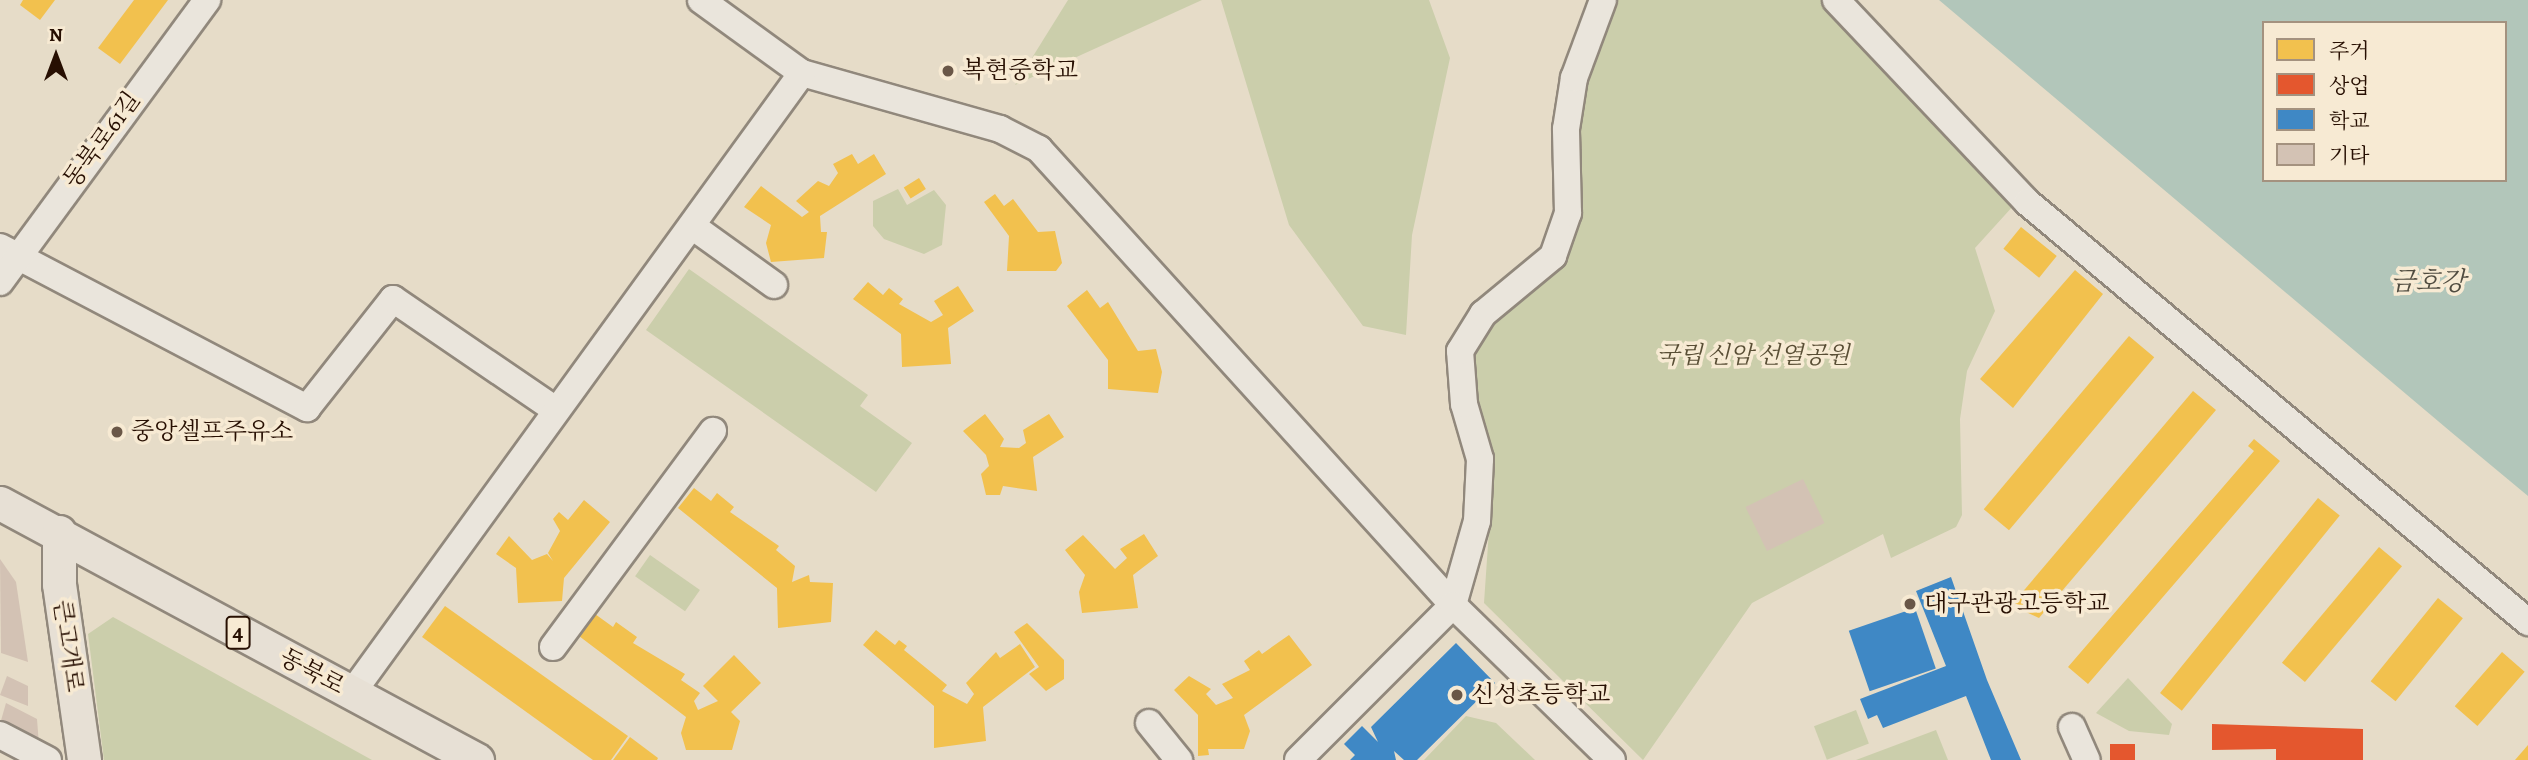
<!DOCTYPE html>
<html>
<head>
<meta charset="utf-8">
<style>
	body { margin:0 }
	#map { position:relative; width:2528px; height:760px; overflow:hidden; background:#e6dcc8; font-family:Alegreya,"Noto Serif KR",serif }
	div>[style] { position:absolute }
	.green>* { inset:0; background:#cbceab; transform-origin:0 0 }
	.water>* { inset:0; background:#b2c6ba }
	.homes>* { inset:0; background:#f2c14e; transform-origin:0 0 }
	.shops>* { inset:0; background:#e4572e; transform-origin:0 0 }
	.schools>* { inset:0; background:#3f88c5; transform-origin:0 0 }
	.building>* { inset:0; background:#d3c2b4; transform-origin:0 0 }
	.roads { filter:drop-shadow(2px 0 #91887c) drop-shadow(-2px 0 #91887c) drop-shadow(0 2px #91887c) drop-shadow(0 -2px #91887c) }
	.minor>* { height:26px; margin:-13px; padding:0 13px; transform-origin:13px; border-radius:13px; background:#eae5dc }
	.major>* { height:33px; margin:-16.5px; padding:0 16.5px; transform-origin:16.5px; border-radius:16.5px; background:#e7e0d5 }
	.dots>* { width:19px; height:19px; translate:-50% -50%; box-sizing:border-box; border:4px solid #f7ead3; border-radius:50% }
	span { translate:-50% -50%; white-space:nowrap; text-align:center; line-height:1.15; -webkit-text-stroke:7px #f7ead3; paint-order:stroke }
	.shield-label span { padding:2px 5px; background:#f7ead3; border:2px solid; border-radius:5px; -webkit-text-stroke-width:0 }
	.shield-label { font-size:23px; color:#270f02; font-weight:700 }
	.poi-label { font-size:24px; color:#270f02 }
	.left { translate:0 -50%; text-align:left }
	.street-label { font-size:24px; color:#270f02 }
	.park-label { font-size:24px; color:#594e35; font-style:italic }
	.water-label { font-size:26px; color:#504c40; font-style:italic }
	.legend { position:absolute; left:2262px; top:21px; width:245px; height:161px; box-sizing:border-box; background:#f7ead3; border:2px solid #a4927f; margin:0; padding:9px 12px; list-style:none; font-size:21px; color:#270f02 }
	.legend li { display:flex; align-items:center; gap:14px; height:35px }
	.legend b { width:35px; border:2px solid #a4927f }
	.north { position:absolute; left:21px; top:21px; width:70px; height:70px; -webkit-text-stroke:5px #f7ead3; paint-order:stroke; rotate:0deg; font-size:19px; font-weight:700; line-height:28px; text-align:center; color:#270f02 }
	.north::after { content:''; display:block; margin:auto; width:24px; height:32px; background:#270f02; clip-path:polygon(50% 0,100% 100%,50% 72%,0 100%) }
</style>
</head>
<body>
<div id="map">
	<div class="green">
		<div style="clip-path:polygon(1068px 0,1202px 0,1015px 85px)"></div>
		<div style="clip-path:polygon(1221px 0,1429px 0,1450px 58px,1412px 235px,1406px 335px,1363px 326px,1289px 225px)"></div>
		<div style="clip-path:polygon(1610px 0,1822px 0,2014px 205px,1975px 248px,1995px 311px,1967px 371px,1960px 419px,1962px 515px,1956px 527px,1891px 558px,1883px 534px,1752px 603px,1643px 760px,1484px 603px,1493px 472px,1488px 433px,1472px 398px,1473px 357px,1492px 326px,1560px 265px,1577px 84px)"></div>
		<div style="clip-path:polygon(898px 189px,907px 205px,934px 190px,946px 205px,942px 245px,924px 254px,884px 239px,873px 226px,873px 201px)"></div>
		<div style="clip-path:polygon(689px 269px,868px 395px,860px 406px,912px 443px,876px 492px,646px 330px)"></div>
		<div style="left:650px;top:555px;width:61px;height:26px;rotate:35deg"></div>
		<div style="clip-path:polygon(113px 617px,372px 760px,104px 760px,88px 634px)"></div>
		<div style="clip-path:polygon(2128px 678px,2172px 724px,2169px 735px,2129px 731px,2096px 713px)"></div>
		<div style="left:1856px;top:710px;width:36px;height:45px;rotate:69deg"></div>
		<div style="clip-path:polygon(1466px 716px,1496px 723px,1535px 760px,1424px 760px)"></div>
		<div style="clip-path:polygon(1936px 730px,1948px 760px,1856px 760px)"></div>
	</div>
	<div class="water">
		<div style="clip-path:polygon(evenodd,1939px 0,2528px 0,2528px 496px,2451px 432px,1939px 0,2264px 23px,2505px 23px,2505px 180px,2264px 180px,2264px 23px)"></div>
	</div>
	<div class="homes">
		<div style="clip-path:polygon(23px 0,55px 0,40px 20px,20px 5px)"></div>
		<div style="clip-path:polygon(134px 0,168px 0,120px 64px,98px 48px)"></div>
		<div style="clip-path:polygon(852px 154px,858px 164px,874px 154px,886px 174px,820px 216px,821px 232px,827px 232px,824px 258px,771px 262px,766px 243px,771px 225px,744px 207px,761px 186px,802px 217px,809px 212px,796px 201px,818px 181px,829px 186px,838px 173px,833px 164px)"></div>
		<div style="left:919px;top:178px;width:13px;height:18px;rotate:58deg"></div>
		<div style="clip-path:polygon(995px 194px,1004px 206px,1013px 199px,1038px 232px,1055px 231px,1062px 263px,1056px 271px,1007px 271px,1009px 236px,984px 202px)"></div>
		<div style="left:2021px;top:227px;width:46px;height:28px;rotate:39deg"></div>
		<div style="clip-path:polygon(2075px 270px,2103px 294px,2013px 408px,1980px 379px)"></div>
		<div style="clip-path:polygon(868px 282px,883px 295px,889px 288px,903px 299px,899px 304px,931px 322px,943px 315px,934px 301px,958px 286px,974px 311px,948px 328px,951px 364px,902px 367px,901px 334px,853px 299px)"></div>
		<div style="clip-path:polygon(1087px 290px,1100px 308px,1108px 302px,1138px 351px,1156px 349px,1162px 372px,1158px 393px,1108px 389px,1108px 360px,1067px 306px)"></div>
		<div style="left:2129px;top:336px;width:33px;height:226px;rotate:40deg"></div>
		<div style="clip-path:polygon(2193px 391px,2216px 410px,2039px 618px,2024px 611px,2014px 602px)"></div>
		<div style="clip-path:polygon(985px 414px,1004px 439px,1000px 447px,1019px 448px,1026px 443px,1023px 430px,1049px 414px,1064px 437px,1033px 457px,1037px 491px,1003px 486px,1000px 495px,986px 495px,981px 474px,989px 466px,986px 455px,963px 431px)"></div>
		<div style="clip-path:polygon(2254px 439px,2280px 461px,2088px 684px,2068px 667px,2254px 451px,2248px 446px)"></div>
		<div style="clip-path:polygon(694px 488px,711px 501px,717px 493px,734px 507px,730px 512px,779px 546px,776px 550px,795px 566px,792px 582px,809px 575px,810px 582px,833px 583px,831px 622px,778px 628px,777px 588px,678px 508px)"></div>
		<div style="left:2318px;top:498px;width:28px;height:251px;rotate:39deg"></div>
		<div style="clip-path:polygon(584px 500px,610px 522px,564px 578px,562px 601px,518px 603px,516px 568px,496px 554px,509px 536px,532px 560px,547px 554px,553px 561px,548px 553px,560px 531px,553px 519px,559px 512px,568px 520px)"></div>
		<div style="clip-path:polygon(1144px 534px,1158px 556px,1133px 575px,1138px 608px,1082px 613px,1079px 592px,1085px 575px,1065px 550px,1083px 535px,1115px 569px,1127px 558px,1120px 549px)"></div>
		<div style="left:2379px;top:547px;width:30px;height:151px;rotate:40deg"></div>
		<div style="left:2438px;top:598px;width:32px;height:107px;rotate:39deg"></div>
		<div style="clip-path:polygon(445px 606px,628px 736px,611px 760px,593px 760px,422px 637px)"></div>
		<div style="clip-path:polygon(595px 614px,613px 627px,616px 622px,637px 637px,633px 643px,685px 674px,681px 680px,700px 693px,694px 701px,698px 710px,718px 701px,703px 686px,734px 655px,761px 683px,731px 712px,740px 721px,732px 750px,686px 750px,681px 733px,686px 717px,579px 636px)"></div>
		<div style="clip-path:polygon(1027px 623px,1064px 660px,1064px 679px,1046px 691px,1029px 674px,1039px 667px,1014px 632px)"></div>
		<div style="clip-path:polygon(876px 630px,895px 645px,899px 640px,907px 646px,904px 650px,947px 685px,942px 691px,967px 704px,974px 694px,966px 683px,996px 652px,1000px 658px,1020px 644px,1035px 667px,983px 707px,986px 741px,934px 748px,934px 706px,863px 645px)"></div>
		<div style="clip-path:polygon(1289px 635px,1312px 665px,1244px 715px,1250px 731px,1244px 749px,1208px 749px,1209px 755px,1198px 756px,1198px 715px,1174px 690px,1189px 676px,1211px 689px,1206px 694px,1216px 705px,1233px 698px,1222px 684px,1250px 670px,1244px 661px,1259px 650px,1262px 654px)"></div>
		<div style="left:2502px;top:652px;width:30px;height:72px;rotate:41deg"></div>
		<div style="clip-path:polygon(630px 737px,658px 758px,657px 760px,613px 760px)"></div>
		<div style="clip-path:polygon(2528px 745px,2528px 760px,2515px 760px)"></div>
	</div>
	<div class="shops">
		<div style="clip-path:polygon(2212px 724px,2363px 729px,2363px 760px,2276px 760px,2276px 749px,2212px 750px)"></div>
		<div style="left:2110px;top:744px;width:25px;height:16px"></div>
	</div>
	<div class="schools">
		<div style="clip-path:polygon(1951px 577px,1987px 680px,2021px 760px,1991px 760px,1966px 696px,1883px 728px,1877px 715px,1868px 719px,1860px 699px,1946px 666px,1916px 591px)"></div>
		<div style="left:1915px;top:608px;width:64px;height:70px;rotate:71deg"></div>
		<div style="clip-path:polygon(1456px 643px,1495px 683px,1417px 760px,1404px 760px,1394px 751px,1396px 760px,1350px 760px,1355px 755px,1344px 744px,1362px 726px,1378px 742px,1371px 727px)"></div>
	</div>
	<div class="building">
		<div style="left:1803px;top:479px;width:49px;height:64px;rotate:64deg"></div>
		<div style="clip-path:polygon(0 559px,16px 582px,28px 662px,1px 653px)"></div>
		<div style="clip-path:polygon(7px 676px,28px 686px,28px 706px,0 695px)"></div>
		<div style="clip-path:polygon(6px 703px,37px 719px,39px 745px,0 724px)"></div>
	</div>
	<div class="roads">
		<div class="minor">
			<div style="left:701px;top:0;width:125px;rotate:35.9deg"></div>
			<div style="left:802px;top:73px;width:206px;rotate:15.8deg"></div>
			<div style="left:1000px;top:129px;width:44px;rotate:27.1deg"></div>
			<div style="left:1039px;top:149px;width:616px;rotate:47.76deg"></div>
			<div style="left:1836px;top:0;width:278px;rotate:46.6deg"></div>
			<div style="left:2027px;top:202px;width:654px;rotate:39.97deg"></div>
			<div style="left:692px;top:226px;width:101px;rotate:35.7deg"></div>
			<div style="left:0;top:247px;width:347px;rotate:27.7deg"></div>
			<div style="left:307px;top:408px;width:139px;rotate:-51.7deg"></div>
			<div style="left:393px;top:299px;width:197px;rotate:34.3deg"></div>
			<div style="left:0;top:282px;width:350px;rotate:-53.7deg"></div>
			<div style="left:1453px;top:605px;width:87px;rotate:-74.1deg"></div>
			<div style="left:1477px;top:521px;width:62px;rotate:-87.2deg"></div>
			<div style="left:1480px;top:459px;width:57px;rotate:-106.2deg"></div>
			<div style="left:1464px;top:404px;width:53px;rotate:-94.3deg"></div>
			<div style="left:1460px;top:351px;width:44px;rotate:-58.1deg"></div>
			<div style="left:1483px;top:314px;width:91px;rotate:-39.6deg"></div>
			<div style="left:1553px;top:256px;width:46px;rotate:-70.8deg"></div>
			<div style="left:1568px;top:213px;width:84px;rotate:-91.4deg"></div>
			<div style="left:1566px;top:129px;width:52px;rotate:-81.1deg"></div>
			<div style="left:1574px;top:78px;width:83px;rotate:-69.6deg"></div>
			<div style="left:553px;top:647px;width:269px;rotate:-53.5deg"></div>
			<div style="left:352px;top:693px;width:766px;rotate:-54.03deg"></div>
			<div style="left:1149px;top:723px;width:48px;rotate:51deg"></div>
			<div style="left:2072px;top:727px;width:36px;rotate:66deg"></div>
			<div style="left:0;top:735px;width:54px;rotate:27.5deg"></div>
			<div style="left:1298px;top:760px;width:219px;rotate:-45deg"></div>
			<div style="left:1453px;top:605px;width:222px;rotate:44.3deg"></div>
		</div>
		<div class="major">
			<div style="left:0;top:503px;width:542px;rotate:28.32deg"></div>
			<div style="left:59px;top:532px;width:52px;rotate:90deg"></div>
			<div style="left:59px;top:584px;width:178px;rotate:81.9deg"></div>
		</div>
	</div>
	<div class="dots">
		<div style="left:948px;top:71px;background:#6a5747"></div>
		<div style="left:117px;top:432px;background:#6a5747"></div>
		<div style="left:1910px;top:604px;background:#6a5747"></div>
		<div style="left:1457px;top:695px;background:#6a5747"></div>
	</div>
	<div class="shield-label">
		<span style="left:238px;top:633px">4</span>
	</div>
	<div class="poi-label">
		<span class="left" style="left:962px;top:71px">복현중학교</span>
		<span class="left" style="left:131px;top:432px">중앙셀프주유소</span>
		<span class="left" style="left:1924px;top:604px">대구관광고등학교</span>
		<span class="left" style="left:1471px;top:695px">신성초등학교</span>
	</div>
	<div class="street-label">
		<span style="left:102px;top:140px;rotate:-54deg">동북로61길</span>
		<span style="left:68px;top:646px;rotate:82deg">큰고개로</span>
		<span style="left:312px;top:672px;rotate:28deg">동북로</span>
	</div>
	<div class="park-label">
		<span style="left:1753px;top:356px">국립 신암 선열공원</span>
	</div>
	<div class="water-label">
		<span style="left:2428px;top:282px">금호강</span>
	</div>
	<ul class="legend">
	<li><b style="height:19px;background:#f2c14e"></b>주거</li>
	<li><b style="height:19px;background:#e4572e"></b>상업</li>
	<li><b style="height:19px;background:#3f88c5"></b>학교</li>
	<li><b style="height:19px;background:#d3c2b4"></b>기타</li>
	</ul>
	<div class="north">N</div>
</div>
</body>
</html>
